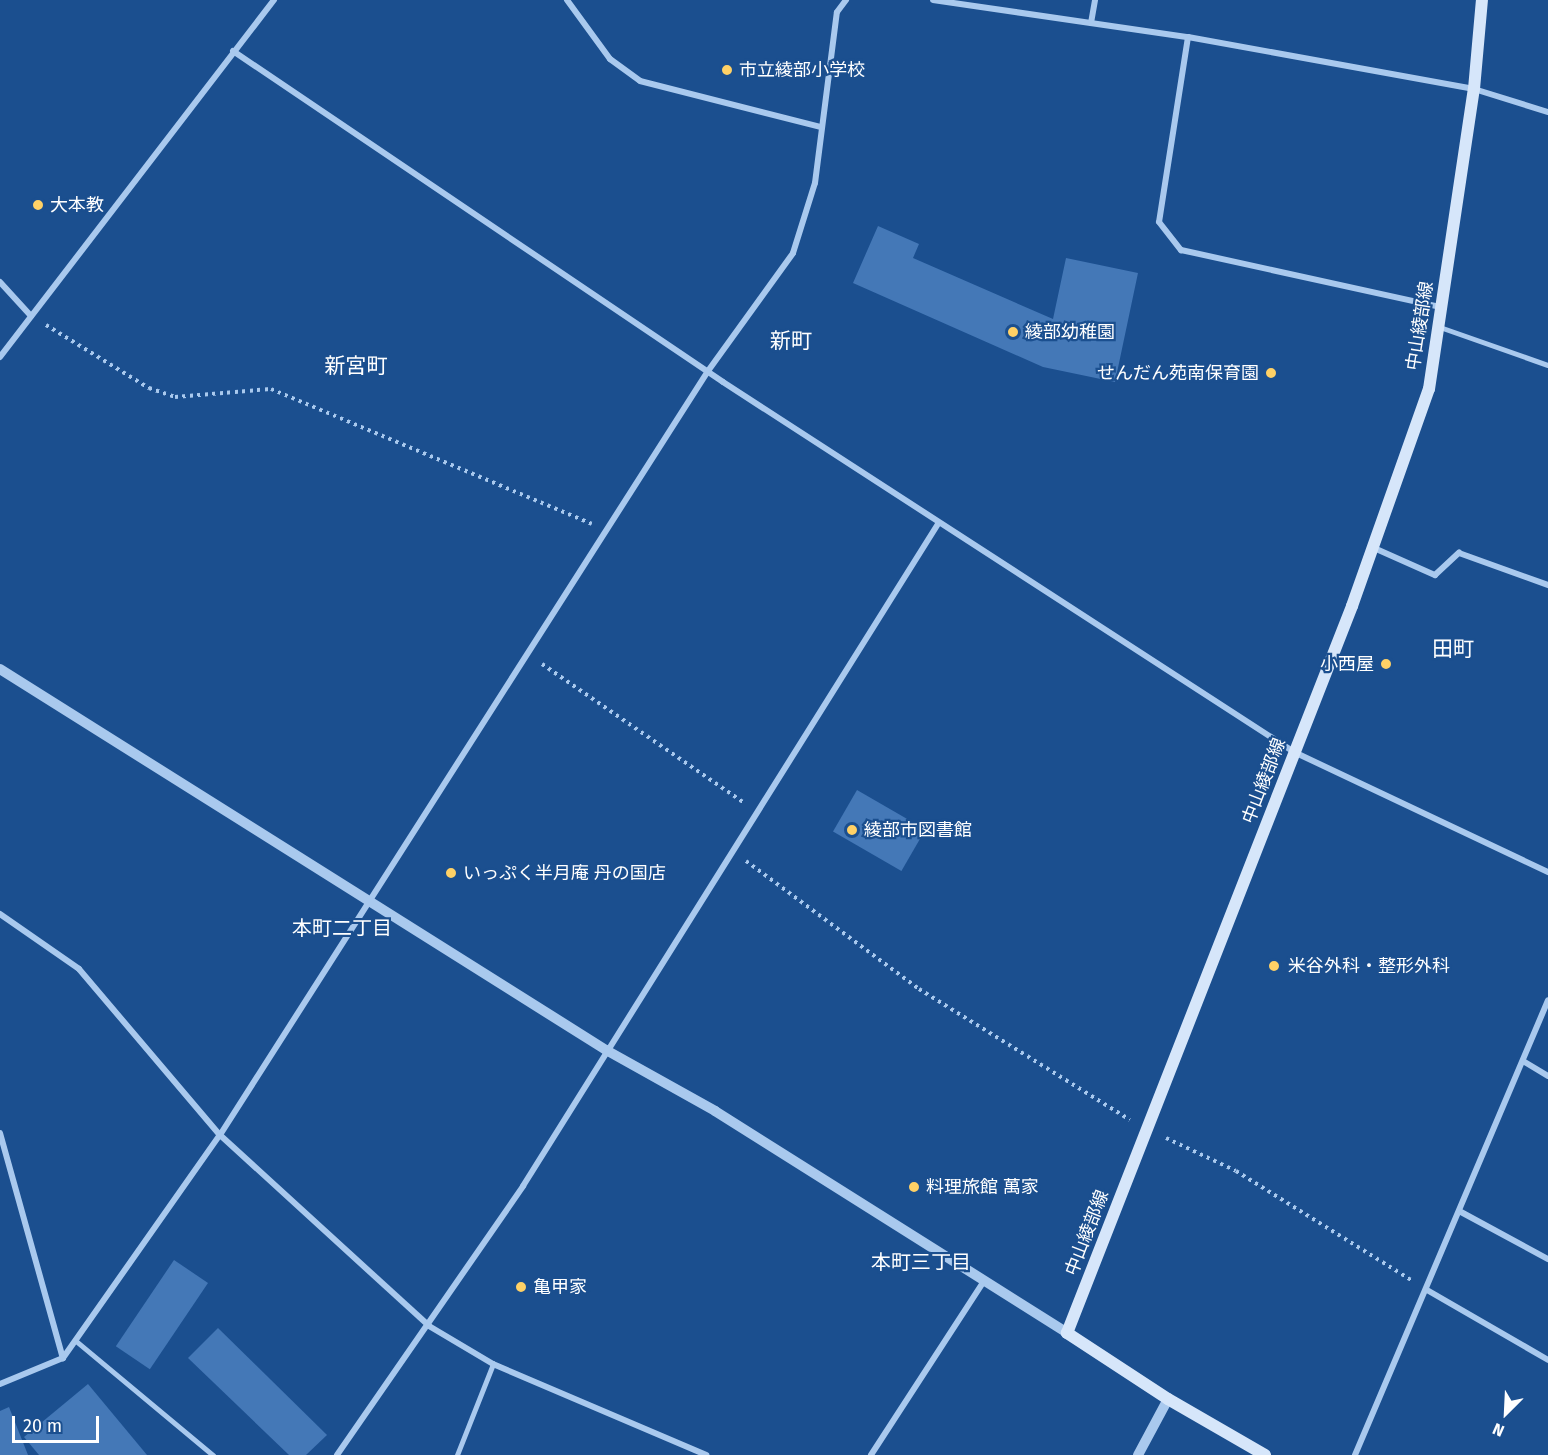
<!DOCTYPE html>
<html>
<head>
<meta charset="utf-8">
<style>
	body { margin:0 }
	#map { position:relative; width:1548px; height:1455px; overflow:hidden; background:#1b4f8f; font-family:"Fira Sans","Noto Sans JP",sans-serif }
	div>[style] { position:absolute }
	.building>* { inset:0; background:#4478b7; transform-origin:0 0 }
	.path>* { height:4px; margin-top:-2px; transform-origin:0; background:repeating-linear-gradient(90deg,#a9c9ee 0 3px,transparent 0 7.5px) }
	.service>* { height:4.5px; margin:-2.25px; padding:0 2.25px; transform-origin:2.25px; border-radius:2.25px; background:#a9c9ee }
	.minor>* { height:6px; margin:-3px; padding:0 3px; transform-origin:3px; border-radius:3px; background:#a9c9ee }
	.tertiary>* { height:10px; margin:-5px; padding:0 5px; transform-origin:5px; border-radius:5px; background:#a9c9ee }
	.secondary>* { height:12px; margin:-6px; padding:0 6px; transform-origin:6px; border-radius:6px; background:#d6e6fa }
	.dots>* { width:16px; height:16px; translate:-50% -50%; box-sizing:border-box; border:3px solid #1b4f8f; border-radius:50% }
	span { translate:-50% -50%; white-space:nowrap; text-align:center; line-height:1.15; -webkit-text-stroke:4.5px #1b4f8f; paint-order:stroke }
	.poi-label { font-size:18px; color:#fff }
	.left { translate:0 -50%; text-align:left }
	.right { translate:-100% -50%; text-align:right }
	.street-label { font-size:18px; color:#fff }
	.neighbourhood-label { font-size:20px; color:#fff }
	.quarter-label { font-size:21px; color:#fff }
	.north { position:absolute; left:1476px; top:1383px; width:60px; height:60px; -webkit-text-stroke:4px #1b4f8f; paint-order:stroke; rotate:204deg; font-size:16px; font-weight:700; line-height:24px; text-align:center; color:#fff }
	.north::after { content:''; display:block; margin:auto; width:21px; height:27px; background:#fff; clip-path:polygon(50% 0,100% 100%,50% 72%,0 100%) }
	.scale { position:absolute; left:12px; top:1416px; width:87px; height:27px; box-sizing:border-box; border:3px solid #fff; border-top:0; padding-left:8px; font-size:18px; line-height:21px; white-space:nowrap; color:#fff; -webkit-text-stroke:4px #1b4f8f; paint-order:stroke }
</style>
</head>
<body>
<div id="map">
	<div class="building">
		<div style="clip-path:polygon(878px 226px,919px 244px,913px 258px,1053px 319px,1066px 258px,1138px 273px,1115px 382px,1043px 367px,853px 283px)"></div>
		<div style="left:857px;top:790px;width:79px;height:48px;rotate:30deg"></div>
		<div style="left:174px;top:1260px;width:41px;height:104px;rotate:34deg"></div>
		<div style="clip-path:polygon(218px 1328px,327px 1435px,306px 1455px,289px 1455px,188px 1358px)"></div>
		<div style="clip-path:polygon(88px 1384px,147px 1455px,39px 1455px,24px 1437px)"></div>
		<div style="clip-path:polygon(9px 1407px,28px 1455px,0 1455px,0 1411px)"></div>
	</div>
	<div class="path">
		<div style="left:46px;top:325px;width:121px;rotate:31.5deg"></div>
		<div style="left:149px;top:388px;width:28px;rotate:19deg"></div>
		<div style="left:175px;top:397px;width:96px;rotate:-4.8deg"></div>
		<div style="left:271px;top:389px;width:348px;rotate:22.8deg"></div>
		<div style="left:542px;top:664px;width:244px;rotate:34.5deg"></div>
		<div style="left:746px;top:861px;width:215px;rotate:36.5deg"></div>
		<div style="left:919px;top:989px;width:248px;rotate:31.8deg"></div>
		<div style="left:1166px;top:1138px;width:77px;rotate:25.2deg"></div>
		<div style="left:1236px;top:1171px;width:206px;rotate:31.9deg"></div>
	</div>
	<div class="service">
		<div style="left:1440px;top:327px;width:114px;rotate:19.4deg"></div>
		<div style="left:75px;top:1340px;width:180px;rotate:39.8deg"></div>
		<div style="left:457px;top:1455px;width:98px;rotate:-68.4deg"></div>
	</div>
	<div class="minor">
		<div style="left:567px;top:0;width:73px;rotate:53.9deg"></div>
		<div style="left:610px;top:59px;width:37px;rotate:36deg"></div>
		<div style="left:640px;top:81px;width:186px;rotate:14.3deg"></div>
		<div style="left:933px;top:0;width:258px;rotate:8.3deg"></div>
		<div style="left:1188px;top:37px;width:291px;rotate:10.3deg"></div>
		<div style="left:1474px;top:89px;width:77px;rotate:17.3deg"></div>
		<div style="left:1091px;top:23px;width:23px;rotate:-80deg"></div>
		<div style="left:1188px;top:37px;width:187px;rotate:98.9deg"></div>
		<div style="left:1159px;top:222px;width:36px;rotate:52deg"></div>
		<div style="left:1181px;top:250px;width:266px;rotate:12.4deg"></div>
		<div style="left:233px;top:51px;width:591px;rotate:34.04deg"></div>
		<div style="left:723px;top:382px;width:680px;rotate:32.94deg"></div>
		<div style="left:1294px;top:752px;width:281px;rotate:25.3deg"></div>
		<div style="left:0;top:282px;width:46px;rotate:47.6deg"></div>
		<div style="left:0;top:357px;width:450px;rotate:-52.5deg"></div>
		<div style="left:1374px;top:548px;width:67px;rotate:23.9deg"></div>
		<div style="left:1435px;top:575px;width:33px;rotate:-43deg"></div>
		<div style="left:1459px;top:553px;width:95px;rotate:19.8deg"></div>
		<div style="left:0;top:914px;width:96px;rotate:34.8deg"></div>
		<div style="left:79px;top:969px;width:218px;rotate:49.7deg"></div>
		<div style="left:220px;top:1135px;width:283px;rotate:42.4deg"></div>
		<div style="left:429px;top:1326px;width:74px;rotate:30.7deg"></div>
		<div style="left:493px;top:1364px;width:232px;rotate:23.1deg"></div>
		<div style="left:1523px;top:1061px;width:29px;rotate:31deg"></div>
		<div style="left:0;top:1133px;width:234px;rotate:74.4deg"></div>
		<div style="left:1461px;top:1212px;width:99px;rotate:28.4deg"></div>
		<div style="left:1427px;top:1290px;width:140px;rotate:30deg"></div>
		<div style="left:0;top:1384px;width:68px;rotate:-22.4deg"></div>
		<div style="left:63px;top:1358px;width:273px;rotate:-54.9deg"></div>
		<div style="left:220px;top:1135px;width:907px;rotate:-57.43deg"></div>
		<div style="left:708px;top:371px;width:145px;rotate:-54.2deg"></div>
		<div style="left:793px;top:253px;width:73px;rotate:-72.6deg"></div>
		<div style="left:815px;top:183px;width:172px;rotate:-82.7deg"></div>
		<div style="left:837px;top:12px;width:15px;rotate:-53deg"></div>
		<div style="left:337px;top:1455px;width:327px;rotate:-55.3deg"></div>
		<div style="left:523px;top:1186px;width:781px;rotate:-57.92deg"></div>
		<div style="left:871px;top:1455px;width:207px;rotate:-57deg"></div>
		<div style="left:1355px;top:1455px;width:494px;rotate:-67deg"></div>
	</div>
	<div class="tertiary">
		<div style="left:0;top:669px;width:716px;rotate:32.16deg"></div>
		<div style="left:606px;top:1050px;width:125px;rotate:29.2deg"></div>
		<div style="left:715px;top:1111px;width:416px;rotate:32.2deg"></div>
		<div style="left:1138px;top:1455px;width:64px;rotate:-61.8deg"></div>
	</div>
	<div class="secondary">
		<div style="left:1265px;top:1455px;width:112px;rotate:-150deg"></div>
		<div style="left:1168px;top:1399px;width:121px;rotate:-146.8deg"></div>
		<div style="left:1067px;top:1333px;width:781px;rotate:-68.59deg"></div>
		<div style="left:1352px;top:606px;width:230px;rotate:-70.5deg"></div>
		<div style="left:1429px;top:389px;width:303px;rotate:-81.5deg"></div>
		<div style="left:1474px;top:89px;width:89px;rotate:-84.9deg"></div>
	</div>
	<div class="dots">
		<div style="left:727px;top:70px;background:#ffd166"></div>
		<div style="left:38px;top:205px;background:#ffd166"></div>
		<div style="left:1013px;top:332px;background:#ffd166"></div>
		<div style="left:1271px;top:373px;background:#ffd166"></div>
		<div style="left:1386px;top:664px;background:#ffd166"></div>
		<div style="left:852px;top:830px;background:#ffd166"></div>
		<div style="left:451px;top:873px;background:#ffd166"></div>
		<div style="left:1274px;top:966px;background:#ffd166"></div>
		<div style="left:914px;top:1187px;background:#ffd166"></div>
		<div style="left:521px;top:1287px;background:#ffd166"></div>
	</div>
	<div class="poi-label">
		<span class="left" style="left:739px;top:70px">市立綾部小学校</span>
		<span class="left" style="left:50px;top:205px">大本教</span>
		<span class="left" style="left:1025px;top:332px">綾部幼稚園</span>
		<span class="right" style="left:1259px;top:373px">せんだん苑南保育園</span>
		<span class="right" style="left:1374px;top:664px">小西屋</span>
		<span class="left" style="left:864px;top:830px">綾部市図書館</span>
		<span class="left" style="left:463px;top:873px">いっぷく半月庵 丹の国店</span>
		<span class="left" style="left:1288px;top:966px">米谷外科・整形外科</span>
		<span class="left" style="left:926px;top:1187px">料理旅館 萬家</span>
		<span class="left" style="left:533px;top:1287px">亀甲家</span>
	</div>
	<div class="street-label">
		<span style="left:1420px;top:326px;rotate:-81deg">中山綾部線</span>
		<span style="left:1264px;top:781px;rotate:-69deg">中山綾部線</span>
		<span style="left:1087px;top:1233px;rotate:-69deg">中山綾部線</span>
	</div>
	<div class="neighbourhood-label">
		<span style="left:342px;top:928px">本町二丁目</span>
		<span style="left:921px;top:1262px">本町三丁目</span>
	</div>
	<div class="quarter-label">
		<span style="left:791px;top:341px">新町</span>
		<span style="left:356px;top:366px">新宮町</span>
		<span style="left:1453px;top:649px">田町</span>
	</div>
	<div class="north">N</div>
	<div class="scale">20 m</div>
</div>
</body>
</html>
